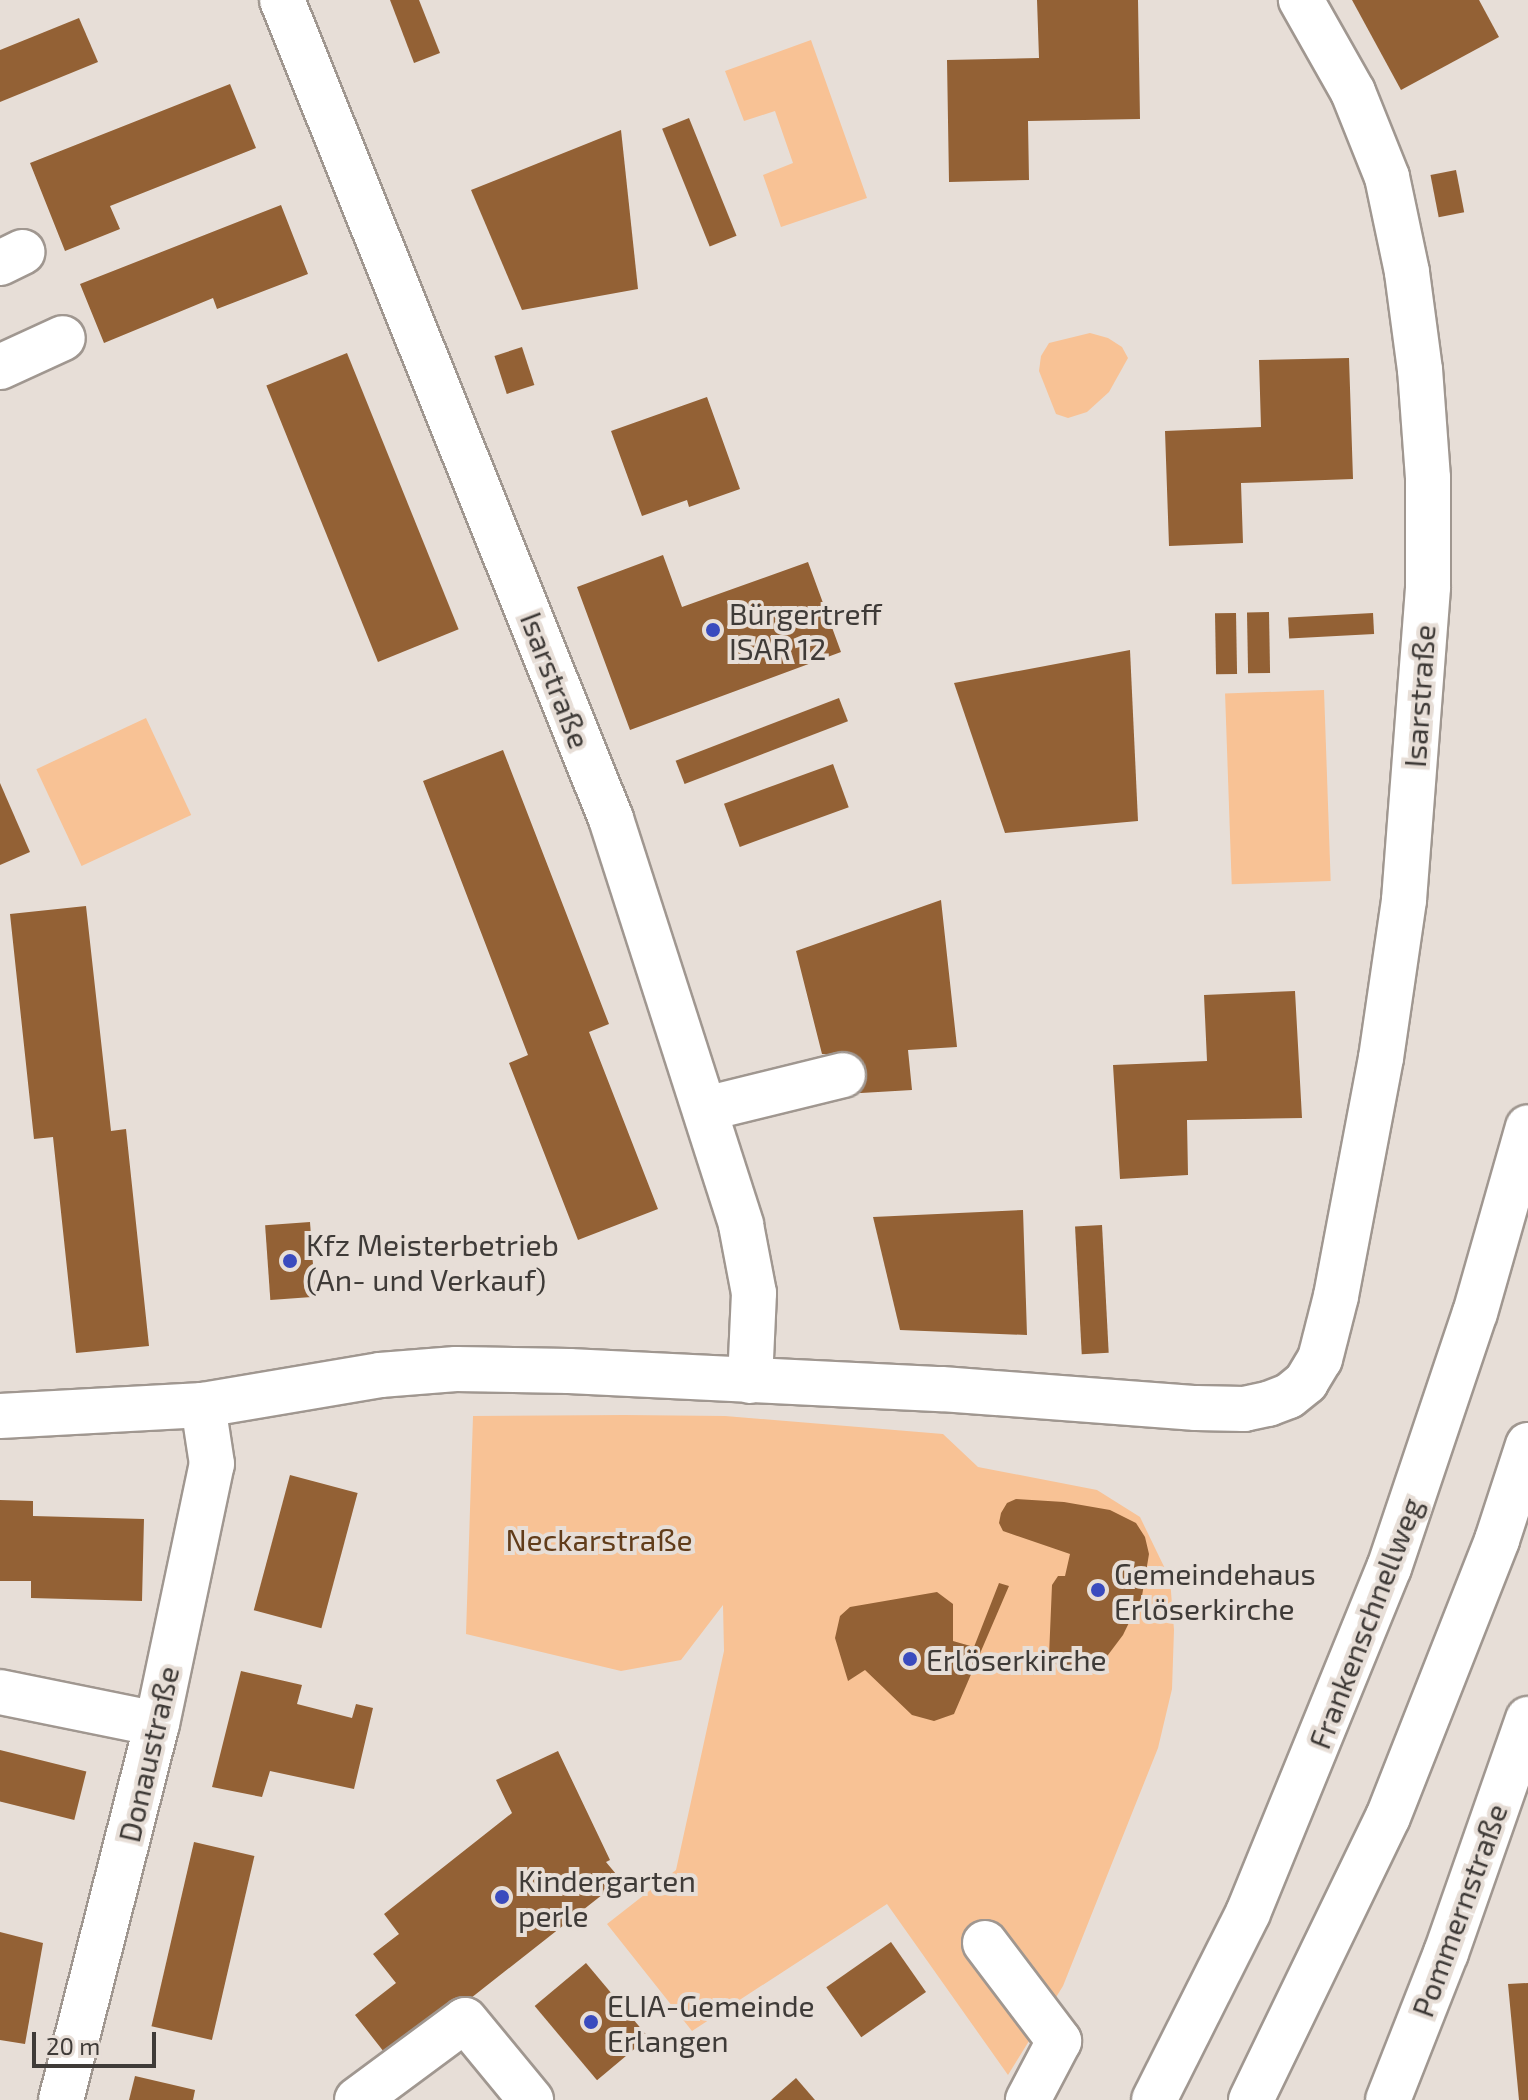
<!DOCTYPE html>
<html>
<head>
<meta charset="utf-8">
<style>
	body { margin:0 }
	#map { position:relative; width:1528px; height:2100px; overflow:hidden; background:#e7ded7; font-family:"Exo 2",sans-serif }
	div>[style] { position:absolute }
	.green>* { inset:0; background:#f8c295; transform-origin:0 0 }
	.building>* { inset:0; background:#936135; transform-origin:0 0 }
	.roads { filter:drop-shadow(2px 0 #a09790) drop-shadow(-2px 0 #a09790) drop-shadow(0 2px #a09790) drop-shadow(0 -2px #a09790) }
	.minor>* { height:44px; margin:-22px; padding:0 22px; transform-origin:22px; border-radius:22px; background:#fff }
	.highway>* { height:44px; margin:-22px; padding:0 22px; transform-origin:22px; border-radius:22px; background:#fff }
	.dots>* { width:22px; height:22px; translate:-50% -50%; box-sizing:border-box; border:4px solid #e7ded7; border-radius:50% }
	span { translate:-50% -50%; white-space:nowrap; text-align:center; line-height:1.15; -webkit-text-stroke:8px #e7ded7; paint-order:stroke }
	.poi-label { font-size:30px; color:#3f3b38 }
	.left { translate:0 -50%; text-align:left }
	.street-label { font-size:30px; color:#3f3b38 }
	.park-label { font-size:30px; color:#613c1a }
	.scale { position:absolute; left:32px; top:2032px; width:124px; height:36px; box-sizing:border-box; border:4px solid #3f3b38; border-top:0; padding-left:10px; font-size:24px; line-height:28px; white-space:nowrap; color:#3f3b38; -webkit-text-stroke:6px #e7ded7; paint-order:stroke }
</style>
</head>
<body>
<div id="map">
	<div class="green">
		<div style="clip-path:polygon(811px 40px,867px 198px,781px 227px,763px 175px,793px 163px,775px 111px,744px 121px,725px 71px)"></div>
		<div style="clip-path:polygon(1090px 333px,1108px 338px,1122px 347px,1128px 358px,1109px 392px,1087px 412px,1068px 418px,1056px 414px,1039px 371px,1041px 356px,1049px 343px)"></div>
		<div style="left:1324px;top:690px;width:191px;height:99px;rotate:88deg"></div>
		<div style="left:146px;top:718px;width:107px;height:121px;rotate:65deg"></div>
		<div style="clip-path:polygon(624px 1415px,725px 1416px,943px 1434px,978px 1467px,1097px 1490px,1140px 1517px,1170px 1579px,1174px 1630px,1172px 1689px,1158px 1748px,1063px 1986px,1008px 2075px,887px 1904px,692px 2031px,607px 1924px,676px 1870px,724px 1651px,723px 1605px,681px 1660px,621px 1671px,466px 1634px,473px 1416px)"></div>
	</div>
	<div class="building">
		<div style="clip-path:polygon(390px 0,419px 0,440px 53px,414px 63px)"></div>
		<div style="clip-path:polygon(1037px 0,1138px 0,1140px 119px,1028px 121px,1029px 180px,949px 182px,947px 60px,1039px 58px)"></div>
		<div style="clip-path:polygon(1352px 0,1479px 0,1499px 37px,1401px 90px)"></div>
		<div style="clip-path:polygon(79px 18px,98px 62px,0 102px,0 50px)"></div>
		<div style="clip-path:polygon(230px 84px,256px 148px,110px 206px,120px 229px,65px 251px,30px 163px)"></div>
		<div style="left:689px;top:118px;width:127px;height:29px;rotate:68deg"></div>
		<div style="clip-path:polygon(621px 130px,638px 289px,522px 310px,471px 190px)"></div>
		<div style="left:1456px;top:170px;width:43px;height:26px;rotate:79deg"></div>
		<div style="clip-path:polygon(281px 205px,308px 274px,217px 309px,213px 298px,104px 343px,80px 284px)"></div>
		<div style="left:522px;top:347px;width:40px;height:29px;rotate:72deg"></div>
		<div style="left:347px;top:353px;width:298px;height:87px;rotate:68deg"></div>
		<div style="clip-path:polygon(1349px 358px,1353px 479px,1241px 483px,1243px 543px,1169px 546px,1165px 431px,1261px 427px,1259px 360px)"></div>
		<div style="clip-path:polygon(707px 397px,740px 489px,689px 507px,687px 500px,642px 516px,611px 431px)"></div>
		<div style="clip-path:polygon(663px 555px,682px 607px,808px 562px,841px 652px,630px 730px,577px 587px)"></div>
		<div style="left:1269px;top:612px;width:61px;height:22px;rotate:89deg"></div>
		<div style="left:1236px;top:613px;width:61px;height:21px;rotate:89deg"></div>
		<div style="left:1373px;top:613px;width:21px;height:85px;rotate:87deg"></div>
		<div style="clip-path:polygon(1130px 650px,1138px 821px,1005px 833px,954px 683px)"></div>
		<div style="left:839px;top:698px;width:25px;height:175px;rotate:69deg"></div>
		<div style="clip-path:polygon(503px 750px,609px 1024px,589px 1032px,658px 1209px,578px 1240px,509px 1063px,528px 1055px,423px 781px)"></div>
		<div style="left:833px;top:764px;width:46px;height:116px;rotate:70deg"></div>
		<div style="clip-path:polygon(0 783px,30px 852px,0 865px)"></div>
		<div style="clip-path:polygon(941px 900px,957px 1047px,908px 1050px,912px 1090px,844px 1094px,841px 1054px,822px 1054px,796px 951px)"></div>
		<div style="clip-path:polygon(86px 906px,111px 1131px,126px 1129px,149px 1346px,76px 1353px,53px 1137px,34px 1139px,10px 914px)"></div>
		<div style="clip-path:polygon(1295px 991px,1302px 1118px,1187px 1120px,1188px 1175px,1120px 1179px,1113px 1065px,1207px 1061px,1204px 995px)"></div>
		<div style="clip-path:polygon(1023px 1210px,1027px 1335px,900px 1330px,873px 1217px)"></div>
		<div style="left:310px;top:1222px;width:75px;height:45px;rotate:86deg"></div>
		<div style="left:1102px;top:1225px;width:128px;height:27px;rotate:87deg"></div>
		<div style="left:290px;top:1475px;width:70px;height:140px;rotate:15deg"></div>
		<div style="clip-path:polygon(1016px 1499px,1064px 1502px,1110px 1510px,1136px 1523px,1145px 1537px,1149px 1554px,1142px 1596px,1123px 1635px,1099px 1667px,1076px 1671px,1057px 1665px,1049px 1656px,1052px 1585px,1058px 1576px,1065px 1576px,1070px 1554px,1003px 1531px,999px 1523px,1001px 1513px,1007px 1503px)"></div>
		<div style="clip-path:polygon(0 1500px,33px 1501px,33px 1516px,144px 1519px,142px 1601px,31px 1598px,31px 1581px,0 1581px)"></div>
		<div style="clip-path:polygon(999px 1583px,1009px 1586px,954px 1714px,934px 1721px,912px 1715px,865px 1670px,848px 1681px,835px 1638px,840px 1616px,850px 1607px,937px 1592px,953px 1604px,953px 1641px,974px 1647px)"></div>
		<div style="clip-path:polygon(241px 1671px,302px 1685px,297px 1704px,352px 1718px,356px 1704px,373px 1708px,354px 1789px,270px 1771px,262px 1797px,212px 1787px)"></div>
		<div style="left:0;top:1750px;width:89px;height:50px;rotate:14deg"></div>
		<div style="clip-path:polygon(558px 1751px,610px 1860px,606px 1862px,621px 1880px,391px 2061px,355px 2015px,396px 1983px,373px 1954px,399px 1934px,384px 1914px,512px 1813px,496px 1780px)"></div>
		<div style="left:194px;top:1842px;width:62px;height:189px;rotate:13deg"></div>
		<div style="clip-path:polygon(0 1932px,43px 1943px,25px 2044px,0 2040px)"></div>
		<div style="left:891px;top:1942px;width:61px;height:79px;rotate:55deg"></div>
		<div style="left:586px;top:1963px;width:97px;height:67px;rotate:50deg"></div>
		<div style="clip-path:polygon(1528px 1983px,1528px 2100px,1519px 2100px,1508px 1984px)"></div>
		<div style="clip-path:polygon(135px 2076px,195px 2090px,193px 2100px,129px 2100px)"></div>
		<div style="clip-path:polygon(796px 2078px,815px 2100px,771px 2100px)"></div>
	</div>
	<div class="roads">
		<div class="minor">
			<div style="left:282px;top:0;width:883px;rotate:68.11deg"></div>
			<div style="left:611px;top:819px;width:426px;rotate:72.2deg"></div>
			<div style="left:741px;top:1225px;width:69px;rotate:79.2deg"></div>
			<div style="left:754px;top:1293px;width:88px;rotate:92.6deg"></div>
			<div style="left:0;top:263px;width:25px;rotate:-26deg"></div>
			<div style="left:0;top:367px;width:69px;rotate:-24.7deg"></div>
			<div style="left:705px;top:1109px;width:142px;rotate:-13.8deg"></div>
			<div style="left:0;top:1416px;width:203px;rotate:-3.1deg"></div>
			<div style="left:203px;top:1405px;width:180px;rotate:-9.6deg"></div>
			<div style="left:380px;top:1375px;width:76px;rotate:-4.5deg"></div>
			<div style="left:456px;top:1369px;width:113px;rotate:1deg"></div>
			<div style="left:569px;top:1371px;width:373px;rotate:2.8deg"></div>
			<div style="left:942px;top:1389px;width:255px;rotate:4.3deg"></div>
			<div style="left:1196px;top:1408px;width:48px;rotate:1.2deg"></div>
			<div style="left:1244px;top:1409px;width:25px;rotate:-12deg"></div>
			<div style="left:1268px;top:1404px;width:22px;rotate:-21deg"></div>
			<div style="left:1289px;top:1396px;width:22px;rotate:-39deg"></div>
			<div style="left:1306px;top:1382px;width:27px;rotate:-59deg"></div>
			<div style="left:1320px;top:1359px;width:65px;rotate:-75.7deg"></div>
			<div style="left:1336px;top:1296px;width:242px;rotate:-79.3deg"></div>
			<div style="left:1381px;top:1058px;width:160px;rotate:-81.7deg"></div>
			<div style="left:1404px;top:900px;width:314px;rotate:-85.6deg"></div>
			<div style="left:1428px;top:587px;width:109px;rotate:-90deg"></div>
			<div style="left:1428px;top:478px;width:108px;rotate:-94.2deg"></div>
			<div style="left:1420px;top:370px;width:99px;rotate:-97.6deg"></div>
			<div style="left:1407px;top:272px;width:97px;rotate:-101.9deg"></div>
			<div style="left:1387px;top:177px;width:92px;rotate:-111.8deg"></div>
			<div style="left:1353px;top:92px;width:106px;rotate:-119.5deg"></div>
			<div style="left:0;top:1692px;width:160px;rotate:11.5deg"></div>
			<div style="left:985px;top:1943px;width:123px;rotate:52.9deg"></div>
			<div style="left:1059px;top:2041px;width:67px;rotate:117.7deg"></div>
			<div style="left:61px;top:2100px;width:388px;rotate:-75.7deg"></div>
			<div style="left:157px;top:1724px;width:266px;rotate:-78.1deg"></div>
			<div style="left:212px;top:1464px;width:60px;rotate:-98.7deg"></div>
			<div style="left:357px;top:2100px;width:134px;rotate:-36.5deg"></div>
			<div style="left:465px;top:2020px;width:104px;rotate:50.5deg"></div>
			<div style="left:1388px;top:2100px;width:158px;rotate:-68.5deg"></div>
			<div style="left:1446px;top:1953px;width:248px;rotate:-70.7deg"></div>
		</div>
		<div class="highway">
			<div style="left:1154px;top:2100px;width:209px;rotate:-63.3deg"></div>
			<div style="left:1248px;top:1913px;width:373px;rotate:-67.8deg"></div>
			<div style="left:1389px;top:1568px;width:269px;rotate:-71.4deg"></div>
			<div style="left:1475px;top:1313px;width:193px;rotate:-74.1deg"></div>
			<div style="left:1251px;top:2100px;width:314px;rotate:-64.2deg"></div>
			<div style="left:1388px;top:1817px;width:298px;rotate:-68.5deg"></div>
			<div style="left:1497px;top:1540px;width:100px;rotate:-71.9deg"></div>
		</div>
	</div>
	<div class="dots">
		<div style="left:713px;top:630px;background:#3a4bbe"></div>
		<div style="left:290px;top:1261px;background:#3a4bbe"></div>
		<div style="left:1098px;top:1590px;background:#3a4bbe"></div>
		<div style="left:910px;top:1659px;background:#3a4bbe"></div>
		<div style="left:502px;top:1897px;background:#3a4bbe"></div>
		<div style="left:591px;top:2022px;background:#3a4bbe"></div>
	</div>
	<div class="poi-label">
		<span class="left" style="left:729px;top:630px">Bürgertreff<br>ISAR 12</span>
		<span class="left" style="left:306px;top:1261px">Kfz Meisterbetrieb<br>(An- und Verkauf)</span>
		<span class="left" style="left:1114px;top:1590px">Gemeindehaus<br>Erlöserkirche</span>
		<span class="left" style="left:926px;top:1659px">Erlöserkirche</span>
		<span class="left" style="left:518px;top:1897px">Kindergarten<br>perle</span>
		<span class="left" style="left:607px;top:2022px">ELIA-Gemeinde<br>Erlangen</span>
	</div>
	<div class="street-label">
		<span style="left:556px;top:680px;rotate:69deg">Isarstraße</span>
		<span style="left:1419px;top:696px;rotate:-86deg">Isarstraße</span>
		<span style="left:1365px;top:1623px;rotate:-69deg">Frankenschnellweg</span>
		<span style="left:148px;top:1754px;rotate:-77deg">Donaustraße</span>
		<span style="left:1459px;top:1910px;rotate:-70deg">Pommernstraße</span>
	</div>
	<div class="park-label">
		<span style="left:599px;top:1539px">Neckarstraße</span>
	</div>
	<div class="scale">20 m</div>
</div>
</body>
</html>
